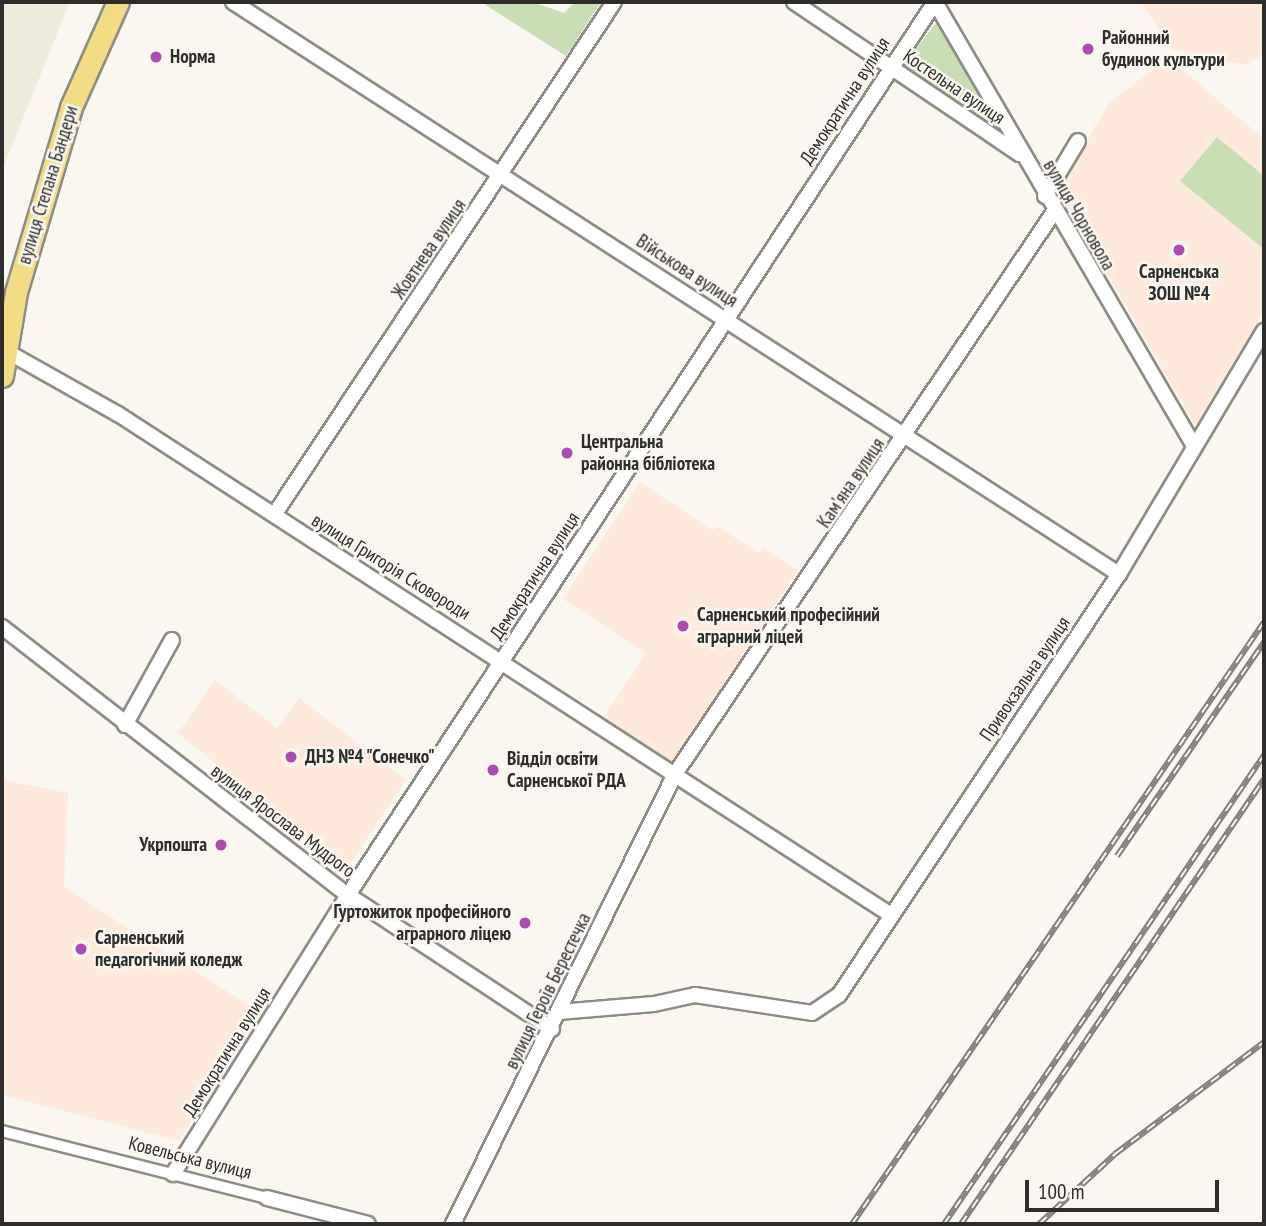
<!DOCTYPE html>
<html>
<head>
<meta charset="utf-8">
<style>
	body { margin:0 }
	#map { position:relative; width:1266px; height:1226px; overflow:hidden; background:#f9f7f0; font-family:"PT Sans Narrow",sans-serif }
	div>[style] { position:absolute }
	.built>* { inset:0; background:#efecdd }
	.education>* { inset:0; background:#fee9da }
	.green>* { inset:0; background:#c9deb4 }
	.roads { filter:drop-shadow(2px 0 #8d8c85) drop-shadow(-2px 0 #8d8c85) drop-shadow(0 2px #8d8c85) drop-shadow(0 -2px #8d8c85) }
	.pedestrian>* { height:10px; margin:-5px; padding:0 5px; transform-origin:5px; border-radius:5px; background:#fff }
	.minor>* { height:14px; margin:-7px; padding:0 7px; transform-origin:7px; border-radius:7px; background:#fff }
	.primary>* { height:21px; margin:-10.5px; padding:0 10.5px; transform-origin:10.5px; border-radius:10.5px; background:#f3dd84 }
	.rail>* { height:6px; margin-top:-3px; transform-origin:0; background:repeating-linear-gradient(90deg,#f9f7f0 0 10px,#807e7a 0 20px); box-sizing:border-box; border-block:2px solid #807e7a }
	.dots>* { width:19px; height:19px; translate:-50% -50%; box-sizing:border-box; border:4px solid #f9f7f0; border-radius:50% }
	span { translate:-50% -50%; white-space:nowrap; text-align:center; line-height:1.15; -webkit-text-stroke:5px #f9f7f0; paint-order:stroke }
	.poi-label { font-size:19px; color:#2e2d2b; font-weight:700 }
	.left { translate:0 -50%; text-align:left }
	.right { translate:-100% -50%; text-align:right }
	.street-label { font-size:19px; color:#2e2d2b }
	.frame { position:absolute; inset:0; border:4px solid #2e2d2b; pointer-events:none }
	.scale { position:absolute; left:1025px; top:1180px; width:194px; height:32px; box-sizing:border-box; border:4px solid #2e2d2b; border-top:0; padding-left:9px; font-size:21px; line-height:24px; white-space:nowrap; color:#2e2d2b; -webkit-text-stroke:5px #f9f7f0; paint-order:stroke }
</style>
</head>
<body>
<div id="map">
	<div class="built">
		<div style="clip-path:polygon(2px 2px,70px 2px,2px 170px)"></div>
	</div>
	<div class="education">
		<div style="clip-path:polygon(1141px 2px,1264px 2px,1264px 53px,1247px 65px,1171px 49px)"></div>
		<div style="clip-path:polygon(1168px 58px,1264px 139px,1264px 311px,1195px 425px,1058px 189px,1109px 103px)"></div>
		<div style="clip-path:polygon(640px 482px,715px 532px,719px 527px,758px 553px,763px 547px,798px 570px,672px 762px,604px 717px,646px 653px,563px 599px)"></div>
		<div style="clip-path:polygon(215px 680px,277px 728px,299px 698px,406px 780px,346px 870px,178px 733px)"></div>
		<div style="clip-path:polygon(2px 780px,68px 793px,64px 887px,259px 1012px,179px 1141px,2px 1095px)"></div>
	</div>
	<div class="green">
		<div style="clip-path:polygon(481px 2px,533px 2px,564px 13px,575px 2px,601px 2px,566px 56px)"></div>
		<div style="clip-path:polygon(939px 19px,1008px 141px,903px 66px)"></div>
		<div style="clip-path:polygon(1217px 137px,1264px 176px,1264px 249px,1180px 181px)"></div>
	</div>
	<div class="roads">
		<div class="pedestrian">
			<div style="left:2px;top:1131px;width:273px;rotate:14.2deg"></div>
		</div>
		<div class="minor">
			<div style="left:233px;top:2px;width:1055px;rotate:32.85deg"></div>
			<div style="left:794px;top:2px;width:272px;rotate:34deg"></div>
			<div style="left:935px;top:2px;width:514px;rotate:59.74deg"></div>
			<div style="left:1045px;top:196px;width:64px;rotate:-59deg"></div>
			<div style="left:6px;top:351px;width:129px;rotate:29.4deg"></div>
			<div style="left:118px;top:414px;width:921px;rotate:32.95deg"></div>
			<div style="left:274px;top:515px;width:615px;rotate:-56.46deg"></div>
			<div style="left:2px;top:627px;width:438px;rotate:37.8deg"></div>
			<div style="left:348px;top:895px;width:244px;rotate:33.3deg"></div>
			<div style="left:125px;top:725px;width:97px;rotate:-61.1deg"></div>
			<div style="left:559px;top:1012px;width:95px;rotate:-4.8deg"></div>
			<div style="left:654px;top:1004px;width:42px;rotate:-12.4deg"></div>
			<div style="left:695px;top:995px;width:118px;rotate:8.7deg"></div>
			<div style="left:812px;top:1013px;width:32px;rotate:-34deg"></div>
			<div style="left:839px;top:995px;width:506px;rotate:-56.37deg"></div>
			<div style="left:1119px;top:574px;width:283px;rotate:-59.2deg"></div>
			<div style="left:173px;top:1174px;width:329px;rotate:-57.9deg"></div>
			<div style="left:348px;top:895px;width:1069px;rotate:-56.68deg"></div>
			<div style="left:267px;top:1198px;width:104px;rotate:14.4deg"></div>
			<div style="left:453px;top:1224px;width:502px;rotate:-63.74deg"></div>
			<div style="left:675px;top:774px;width:678px;rotate:-56.01deg"></div>
		</div>
		<div class="primary">
			<div style="left:2px;top:376px;width:85px;rotate:-80.5deg"></div>
			<div style="left:16px;top:292px;width:193px;rotate:-73.4deg"></div>
			<div style="left:71px;top:107px;width:115px;rotate:-65.9deg"></div>
		</div>
	</div>
	<div class="rail">
		<div style="left:1117px;top:856px;width:260px;rotate:-55.5deg"></div>
		<div style="left:852px;top:1224px;width:729px;rotate:-55.61deg"></div>
		<div style="left:944px;top:1224px;width:568px;rotate:-55.69deg"></div>
		<div style="left:961px;top:1224px;width:538px;rotate:-55.75deg"></div>
		<div style="left:1039px;top:1224px;width:103px;rotate:-42.6deg"></div>
		<div style="left:1115px;top:1154px;width:186px;rotate:-36.9deg"></div>
	</div>
	<div class="dots">
		<div style="left:1088px;top:49px;background:#ac4bb3"></div>
		<div style="left:156px;top:57px;background:#ac4bb3"></div>
		<div style="left:1179px;top:250px;background:#ac4bb3"></div>
		<div style="left:567px;top:453px;background:#ac4bb3"></div>
		<div style="left:683px;top:626px;background:#ac4bb3"></div>
		<div style="left:291px;top:757px;background:#ac4bb3"></div>
		<div style="left:493px;top:770px;background:#ac4bb3"></div>
		<div style="left:221px;top:845px;background:#ac4bb3"></div>
		<div style="left:525px;top:923px;background:#ac4bb3"></div>
		<div style="left:81px;top:949px;background:#ac4bb3"></div>
	</div>
	<div class="poi-label">
		<span class="left" style="left:1102px;top:49px">Районний<br>будинок культури</span>
		<span class="left" style="left:170px;top:57px">Норма</span>
		<span style="left:1179px;top:283px">Сарненська<br>ЗОШ №4</span>
		<span class="left" style="left:581px;top:453px">Центральна<br>районна бібліотека</span>
		<span class="left" style="left:697px;top:626px">Сарненський професійний<br>аграрний ліцей</span>
		<span class="left" style="left:305px;top:757px">ДНЗ №4 "Сонечко"</span>
		<span class="left" style="left:507px;top:770px">Відділ освіти<br>Сарненської РДА</span>
		<span class="right" style="left:207px;top:845px">Укрпошта</span>
		<span class="right" style="left:511px;top:923px">Гуртожиток професійного<br>аграрного ліцею</span>
		<span class="left" style="left:95px;top:949px">Сарненський<br>педагогічний коледж</span>
	</div>
	<div class="street-label">
		<span style="left:954px;top:87px;rotate:34deg">Костельна вулиця</span>
		<span style="left:845px;top:101px;rotate:-57deg">Демократична вулиця</span>
		<span style="left:48px;top:185px;rotate:-73deg">вулиця Степана Бандери</span>
		<span style="left:1079px;top:215px;rotate:60deg">вулиця Чорновола</span>
		<span style="left:429px;top:249px;rotate:-56deg">Жовтнева вулиця</span>
		<span style="left:687px;top:271px;rotate:33deg">Військова вулиця</span>
		<span style="left:851px;top:483px;rotate:-56deg">Камʼяна вулиця</span>
		<span style="left:391px;top:567px;rotate:32deg">вулиця Григорія Сковороди</span>
		<span style="left:535px;top:576px;rotate:-57deg">Демократична вулиця</span>
		<span style="left:1025px;top:679px;rotate:-56deg">Привокзальна вулиця</span>
		<span style="left:283px;top:821px;rotate:37deg">вулиця Ярослава Мудрого</span>
		<span style="left:548px;top:991px;rotate:-64deg">вулиця Героїв Берестечка</span>
		<span style="left:227px;top:1052px;rotate:-58deg">Демократична вулиця</span>
		<span style="left:190px;top:1158px;rotate:14deg">Ковельська вулиця</span>
	</div>
	<div class="frame"></div>
	<div class="scale">100 m</div>
</div>
</body>
</html>
